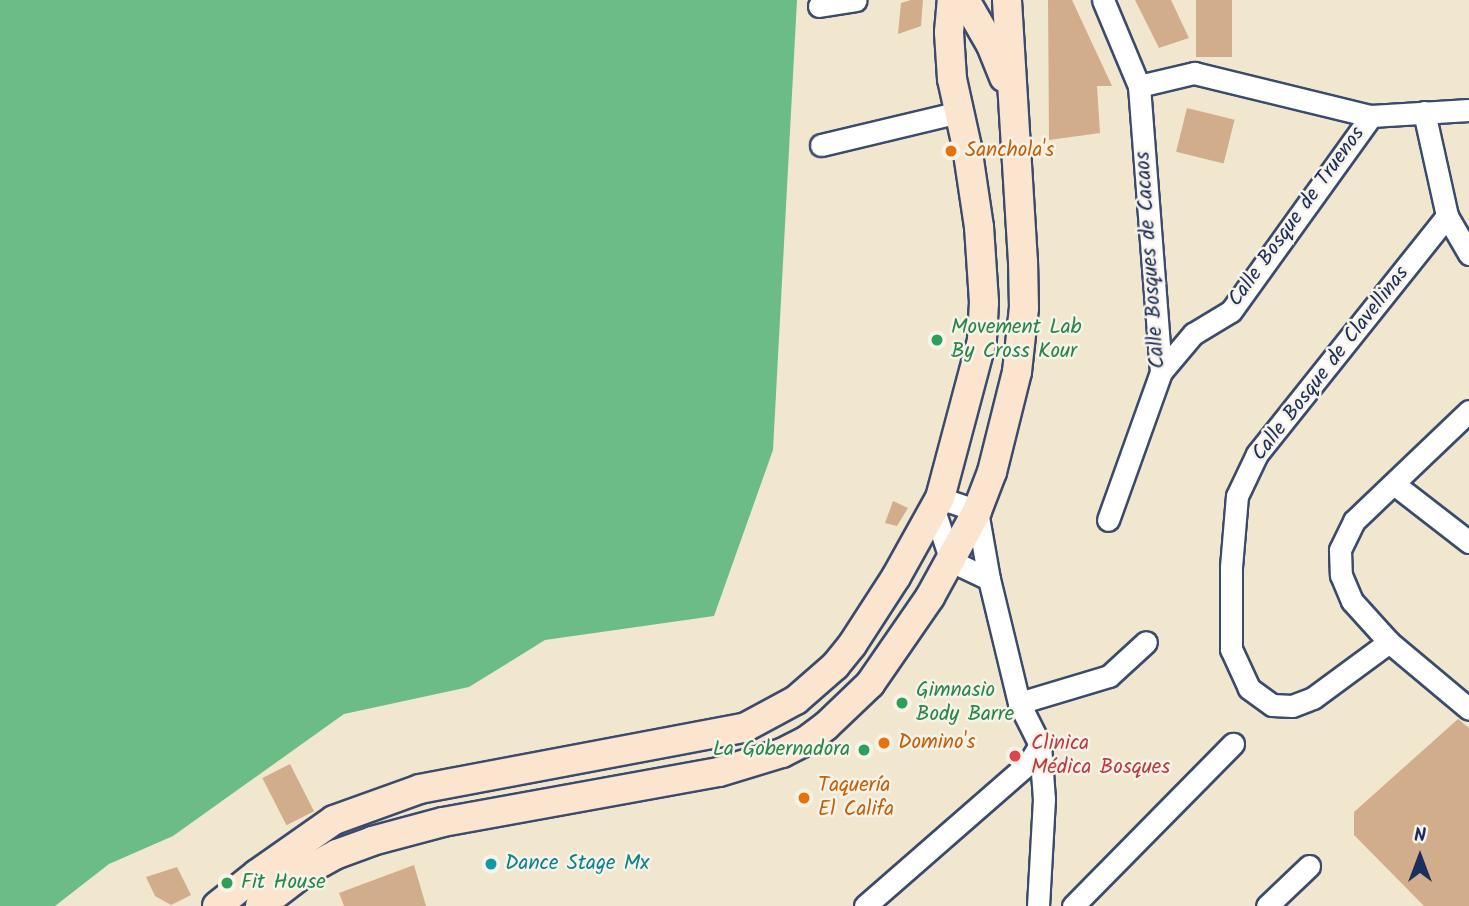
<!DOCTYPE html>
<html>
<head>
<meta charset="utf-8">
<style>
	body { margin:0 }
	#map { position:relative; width:1469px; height:906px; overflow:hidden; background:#f1e7cf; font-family:Kalam,sans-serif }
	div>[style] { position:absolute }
	.forest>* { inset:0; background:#6cbc86 }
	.building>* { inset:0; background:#d2ad8b; transform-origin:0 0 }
	.roads { filter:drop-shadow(2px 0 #3b4b6f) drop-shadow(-2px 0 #3b4b6f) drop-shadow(0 2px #3b4b6f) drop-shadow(0 -2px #3b4b6f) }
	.minor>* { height:21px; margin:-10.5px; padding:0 10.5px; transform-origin:10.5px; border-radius:10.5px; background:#fff }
	.secondary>* { height:28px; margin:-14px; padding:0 14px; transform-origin:14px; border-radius:14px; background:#fbe5cf }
	.dots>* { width:19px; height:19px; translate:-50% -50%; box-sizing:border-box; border:4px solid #f7f3e8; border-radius:50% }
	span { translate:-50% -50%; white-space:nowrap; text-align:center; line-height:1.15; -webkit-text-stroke:5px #f7f3e8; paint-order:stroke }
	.food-label { font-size:21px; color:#c56008 }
	.left { translate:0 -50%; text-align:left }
	.street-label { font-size:21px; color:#1b2f5e }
	.leisure-label { font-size:21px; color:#27864d }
	.right { translate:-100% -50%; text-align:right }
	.health-label { font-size:21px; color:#be3a42 }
	.culture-label { font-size:21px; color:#0d838f }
	.north { position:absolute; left:1385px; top:822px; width:70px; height:70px; -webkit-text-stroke:5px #f7f3e8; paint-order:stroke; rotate:0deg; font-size:19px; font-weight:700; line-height:28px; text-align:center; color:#1b2f5e }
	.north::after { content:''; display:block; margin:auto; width:24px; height:32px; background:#1b2f5e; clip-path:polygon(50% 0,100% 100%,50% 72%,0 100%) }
</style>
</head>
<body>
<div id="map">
	<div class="forest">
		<div style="clip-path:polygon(0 0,797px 0,773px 450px,714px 616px,545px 640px,469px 687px,344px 714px,173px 836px,109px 864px,55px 906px,0 906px)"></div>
	</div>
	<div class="building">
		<div style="clip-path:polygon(911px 0,923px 0,921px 26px,898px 34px,901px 3px)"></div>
		<div style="clip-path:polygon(1048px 0,1072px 0,1112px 86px,1097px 86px,1100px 133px,1049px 140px)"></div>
		<div style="clip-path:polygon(1135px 0,1171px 0,1189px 38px,1159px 48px)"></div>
		<div style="left:1196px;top:0;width:36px;height:57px"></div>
		<div style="left:1187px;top:108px;width:49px;height:45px;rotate:14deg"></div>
		<div style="clip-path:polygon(893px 501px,908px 508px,897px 526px,885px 523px)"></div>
		<div style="clip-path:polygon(1458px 719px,1469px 728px,1469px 906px,1424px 906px,1354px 835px,1354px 812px)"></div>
		<div style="left:290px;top:764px;width:53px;height:31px;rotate:63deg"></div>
		<div style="clip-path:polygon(414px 865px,426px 906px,344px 906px,339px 893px)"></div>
		<div style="clip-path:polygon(177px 867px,191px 895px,171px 905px,155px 896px,146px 877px)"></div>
	</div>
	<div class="roads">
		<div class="minor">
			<div style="left:1103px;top:0;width:93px;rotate:67.3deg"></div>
			<div style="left:1139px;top:86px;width:287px;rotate:85.6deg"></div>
			<div style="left:1161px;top:372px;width:157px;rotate:109.7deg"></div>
			<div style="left:819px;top:6px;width:37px;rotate:-9deg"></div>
			<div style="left:1139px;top:86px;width:57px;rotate:-13.3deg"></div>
			<div style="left:1194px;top:73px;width:182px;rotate:13.7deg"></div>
			<div style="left:1371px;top:116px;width:98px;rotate:-3.5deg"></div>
			<div style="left:1424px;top:112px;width:107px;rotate:77.5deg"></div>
			<div style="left:1447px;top:216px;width:44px;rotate:59.9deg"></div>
			<div style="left:821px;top:145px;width:142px;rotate:-13.4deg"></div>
			<div style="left:1161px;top:372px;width:50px;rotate:-49.9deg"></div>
			<div style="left:1193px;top:334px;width:44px;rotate:-31.2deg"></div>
			<div style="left:1231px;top:311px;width:240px;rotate:-54.3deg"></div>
			<div style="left:1469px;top:411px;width:159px;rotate:136.3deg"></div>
			<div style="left:1354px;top:521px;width:32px;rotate:116deg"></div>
			<div style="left:1340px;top:550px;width:25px;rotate:88deg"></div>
			<div style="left:1341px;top:575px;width:28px;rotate:67deg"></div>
			<div style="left:1352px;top:601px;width:55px;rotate:47.9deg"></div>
			<div style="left:1389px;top:642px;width:104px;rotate:39.9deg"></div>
			<div style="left:1394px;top:484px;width:95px;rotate:37.7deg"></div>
			<div style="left:940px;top:498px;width:39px;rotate:19deg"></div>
			<div style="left:977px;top:511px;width:69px;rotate:80deg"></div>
			<div style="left:989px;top:579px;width:128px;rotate:76.4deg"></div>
			<div style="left:1019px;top:703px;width:47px;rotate:63.4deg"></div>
			<div style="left:1040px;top:745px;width:54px;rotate:85.8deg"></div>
			<div style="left:1044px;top:799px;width:107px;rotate:93.2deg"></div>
			<div style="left:934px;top:510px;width:54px;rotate:71.6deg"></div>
			<div style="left:951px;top:561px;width:42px;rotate:25.3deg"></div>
			<div style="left:1389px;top:642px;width:94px;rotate:143.6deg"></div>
			<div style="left:1313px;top:698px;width:22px;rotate:159deg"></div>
			<div style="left:1292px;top:706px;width:20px;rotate:-177deg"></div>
			<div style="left:1272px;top:705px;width:29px;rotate:-144deg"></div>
			<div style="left:1249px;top:688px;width:43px;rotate:-114.8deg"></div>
			<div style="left:1231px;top:649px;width:82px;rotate:-90deg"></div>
			<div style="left:1231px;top:567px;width:71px;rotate:-85.2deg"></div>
			<div style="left:1237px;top:496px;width:47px;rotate:-64.5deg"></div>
			<div style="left:1257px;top:454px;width:305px;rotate:-51.4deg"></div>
			<div style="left:1019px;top:703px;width:94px;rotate:-16.7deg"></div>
			<div style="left:1109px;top:676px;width:50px;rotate:-42.6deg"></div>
			<div style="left:865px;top:906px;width:218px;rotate:-41.1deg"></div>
			<div style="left:1029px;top:763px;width:21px;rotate:-59deg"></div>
			<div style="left:1073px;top:906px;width:228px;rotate:-45.4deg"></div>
			<div style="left:1267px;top:906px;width:58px;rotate:-43.6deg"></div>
		</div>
		<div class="secondary">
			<div style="left:965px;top:0;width:52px;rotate:60deg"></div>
			<div style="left:991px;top:45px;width:35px;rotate:68deg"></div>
			<div style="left:217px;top:906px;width:51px;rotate:-38.7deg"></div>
			<div style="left:257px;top:874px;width:94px;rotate:-35deg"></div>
			<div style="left:334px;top:820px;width:91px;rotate:-19.8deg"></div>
			<div style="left:420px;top:789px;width:330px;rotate:-10.7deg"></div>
			<div style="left:744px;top:728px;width:59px;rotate:-28.3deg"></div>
			<div style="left:796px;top:700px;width:52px;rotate:-41.1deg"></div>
			<div style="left:835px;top:666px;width:27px;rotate:-51deg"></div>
			<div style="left:852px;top:645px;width:81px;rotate:-57.1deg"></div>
			<div style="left:896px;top:577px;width:90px;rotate:-60.9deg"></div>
			<div style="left:940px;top:498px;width:163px;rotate:-75.1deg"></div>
			<div style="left:982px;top:340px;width:38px;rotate:-87deg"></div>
			<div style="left:984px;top:302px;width:75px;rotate:-93.8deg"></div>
			<div style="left:979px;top:227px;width:81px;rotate:-98.5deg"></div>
			<div style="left:967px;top:147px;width:70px;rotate:-102.4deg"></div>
			<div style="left:952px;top:79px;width:47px;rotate:-93.7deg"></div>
			<div style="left:949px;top:32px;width:32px;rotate:-85deg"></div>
			<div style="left:260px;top:906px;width:58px;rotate:-37.3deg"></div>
			<div style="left:306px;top:871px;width:35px;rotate:-29deg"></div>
			<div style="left:337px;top:854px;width:37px;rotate:-20deg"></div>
			<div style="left:372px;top:841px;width:73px;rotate:-15deg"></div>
			<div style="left:443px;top:822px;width:280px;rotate:-10.3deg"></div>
			<div style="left:719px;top:772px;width:66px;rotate:-16.8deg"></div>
			<div style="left:782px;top:753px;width:27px;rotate:-27deg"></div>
			<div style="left:806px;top:741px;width:25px;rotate:-37deg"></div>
			<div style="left:826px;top:726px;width:61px;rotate:-43.7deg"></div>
			<div style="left:870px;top:684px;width:106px;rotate:-55.4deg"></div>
			<div style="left:930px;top:597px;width:98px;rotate:-61.3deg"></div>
			<div style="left:977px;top:511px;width:42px;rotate:-69deg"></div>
			<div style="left:992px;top:472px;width:103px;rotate:-76deg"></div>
			<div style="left:1017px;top:372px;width:64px;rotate:-83.8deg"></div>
			<div style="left:1024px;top:308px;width:46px;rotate:-91.2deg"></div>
			<div style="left:1023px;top:262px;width:262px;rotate:-93.5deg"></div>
		</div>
	</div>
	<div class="dots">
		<div style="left:951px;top:151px;background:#e8710a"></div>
		<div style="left:937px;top:340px;background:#2e9e5b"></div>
		<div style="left:902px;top:703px;background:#2e9e5b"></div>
		<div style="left:884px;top:743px;background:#e8710a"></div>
		<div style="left:864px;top:750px;background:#2e9e5b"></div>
		<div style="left:1015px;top:756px;background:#e0444e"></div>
		<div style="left:804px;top:798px;background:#e8710a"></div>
		<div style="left:491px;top:864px;background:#0f9aa8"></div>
		<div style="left:227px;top:883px;background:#2e9e5b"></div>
	</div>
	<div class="food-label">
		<span class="left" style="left:965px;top:151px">Sanchola's</span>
		<span class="left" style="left:898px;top:743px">Domino's</span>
		<span class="left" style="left:818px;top:798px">Taquería<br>El Califa</span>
	</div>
	<div class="street-label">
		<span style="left:1297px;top:217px;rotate:-54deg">Calle Bosque de Truenos</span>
		<span style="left:1151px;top:260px;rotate:-94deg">Calle Bosques de Cacaos</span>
		<span style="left:1331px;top:364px;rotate:-52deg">Calle Bosque de Clavellinas</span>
	</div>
	<div class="leisure-label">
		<span class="left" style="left:951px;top:340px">Movement Lab<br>By Cross Kour</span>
		<span class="left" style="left:916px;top:703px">Gimnasio<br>Body Barre</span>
		<span class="right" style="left:850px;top:750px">La Gobernadora</span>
		<span class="left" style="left:241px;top:883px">Fit House</span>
	</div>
	<div class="health-label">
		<span class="left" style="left:1031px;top:756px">Clinica<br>Médica Bosques</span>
	</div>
	<div class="culture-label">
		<span class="left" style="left:505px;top:864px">Dance Stage Mx</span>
	</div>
	<div class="north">N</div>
</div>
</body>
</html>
